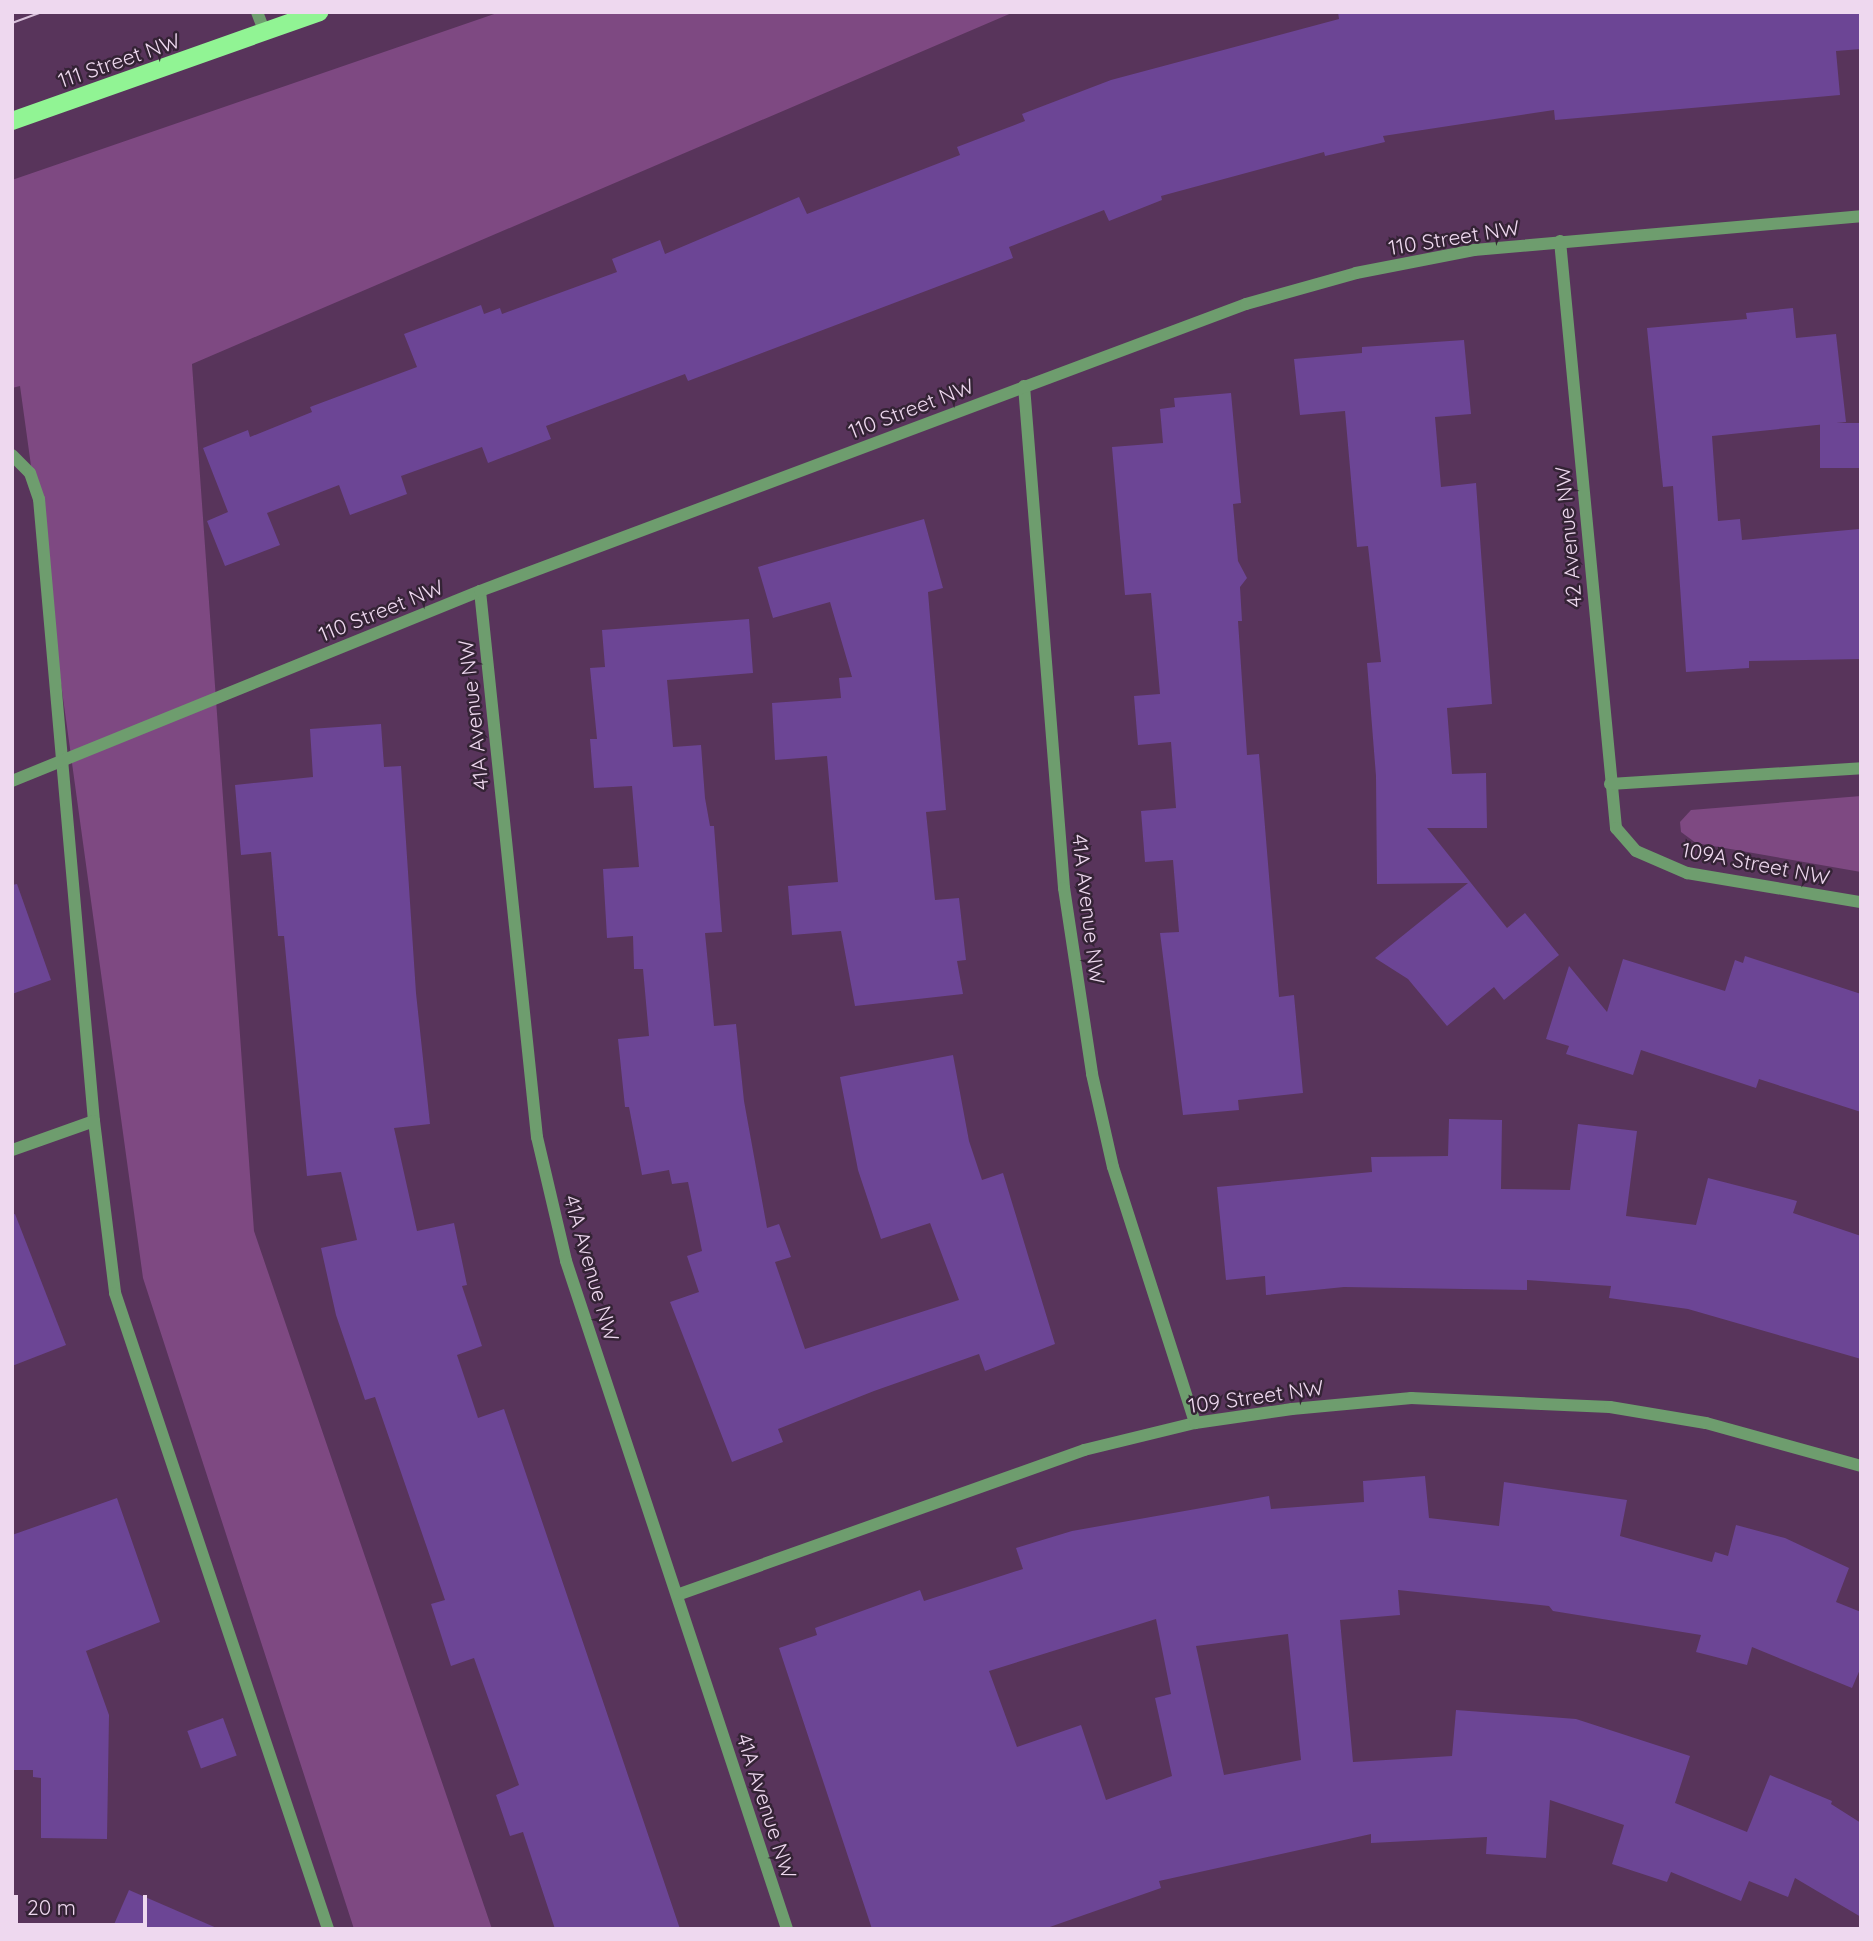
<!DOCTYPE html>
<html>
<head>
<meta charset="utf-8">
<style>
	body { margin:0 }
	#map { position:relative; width:1873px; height:1941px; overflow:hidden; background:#58345b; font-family:Quicksand,sans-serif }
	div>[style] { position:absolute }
	.green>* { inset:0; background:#7e4982 }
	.building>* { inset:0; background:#6c4595; transform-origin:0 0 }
	.minor>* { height:12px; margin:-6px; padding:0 6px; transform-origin:6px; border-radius:6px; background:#6e9d6e }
	.major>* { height:18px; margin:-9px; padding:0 9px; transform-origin:9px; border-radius:9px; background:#91f494 }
	.tram>* { height:2px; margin:-1px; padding:0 1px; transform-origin:1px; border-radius:1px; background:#d8c0da }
	span { translate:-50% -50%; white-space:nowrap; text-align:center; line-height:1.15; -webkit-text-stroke:5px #342335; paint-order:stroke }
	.street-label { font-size:21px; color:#eed8ef }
	.frame { position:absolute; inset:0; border:14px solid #eed8ef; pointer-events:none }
	.scale { position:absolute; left:14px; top:1895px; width:133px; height:32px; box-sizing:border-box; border:4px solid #eed8ef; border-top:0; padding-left:9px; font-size:21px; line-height:24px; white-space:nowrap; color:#eed8ef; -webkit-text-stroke:5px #342335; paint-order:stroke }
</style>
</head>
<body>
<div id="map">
	<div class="green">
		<div style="clip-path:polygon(500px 12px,1014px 12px,192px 364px,254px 1231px,492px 1929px,354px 1929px,143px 1278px,20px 386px,12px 388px,12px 180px)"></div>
		<div style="clip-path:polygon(1861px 796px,1861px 872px,1696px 843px,1681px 832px,1680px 822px,1691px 810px)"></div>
	</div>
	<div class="building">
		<div style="clip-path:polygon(1338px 12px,1861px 12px,1861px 49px,1836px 51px,1840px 95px,1555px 120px,1554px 110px,1383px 136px,1385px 142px,1325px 156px,1324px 152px,1161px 196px,1162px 200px,1109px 221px,1104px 210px,1009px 247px,1013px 258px,688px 381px,685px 374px,546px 426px,551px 439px,488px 463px,482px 447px,401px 476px,407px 494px,350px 515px,339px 485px,267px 513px,280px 545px,225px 566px,207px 521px,228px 512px,203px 448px,248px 430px,250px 437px,312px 412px,310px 407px,417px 367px,404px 334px,481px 305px,484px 314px,500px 308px,502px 314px,617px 272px,612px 259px,660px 240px,665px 254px,799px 197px,807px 214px,960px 155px,957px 147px,1025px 121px,1022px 114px,1111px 80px,1339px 19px)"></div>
		<div style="clip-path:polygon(1793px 308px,1796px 338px,1836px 334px,1846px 422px,1712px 436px,1718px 521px,1740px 519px,1742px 540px,1859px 529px,1861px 659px,1749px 661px,1749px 668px,1686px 672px,1673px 486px,1663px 487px,1647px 328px,1747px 319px,1746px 313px)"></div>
		<div style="clip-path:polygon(1464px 340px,1471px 414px,1435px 417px,1441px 487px,1476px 483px,1492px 704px,1447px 708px,1452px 774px,1486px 773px,1487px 828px,1427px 828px,1507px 928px,1525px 913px,1559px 955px,1504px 1000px,1494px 987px,1447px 1026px,1408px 979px,1375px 958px,1468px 883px,1377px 884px,1376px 776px,1367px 663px,1381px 662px,1368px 546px,1357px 547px,1345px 411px,1300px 415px,1294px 359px,1362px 353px,1362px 347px)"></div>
		<div style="clip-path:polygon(1231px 393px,1241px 503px,1233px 504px,1238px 561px,1247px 578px,1240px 587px,1242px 621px,1238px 621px,1247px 755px,1259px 754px,1279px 997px,1294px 995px,1303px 1093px,1238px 1100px,1239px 1110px,1183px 1115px,1160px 933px,1179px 932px,1173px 860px,1145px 862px,1141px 811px,1176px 808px,1171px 742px,1138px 745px,1134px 696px,1160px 694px,1151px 593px,1125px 595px,1112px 447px,1163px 443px,1160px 409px,1175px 407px,1174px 398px)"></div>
		<div style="left:1861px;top:423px;width:45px;height:41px;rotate:90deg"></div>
		<div style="clip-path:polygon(924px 519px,943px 588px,928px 592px,946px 810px,926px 812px,935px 900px,959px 898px,966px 960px,957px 961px,963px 994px,855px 1006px,841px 931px,792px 935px,788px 886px,838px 882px,827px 756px,775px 760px,772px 703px,841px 698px,839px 678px,852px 677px,830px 602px,773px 618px,758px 567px)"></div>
		<div style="clip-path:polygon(749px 619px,753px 673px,667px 680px,673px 747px,701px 745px,705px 798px,710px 826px,714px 826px,722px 932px,705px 933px,714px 1026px,736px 1024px,744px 1101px,767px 1228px,779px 1224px,791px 1257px,775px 1262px,805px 1349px,959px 1300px,930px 1223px,881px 1239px,858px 1170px,840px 1077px,953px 1055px,969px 1141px,982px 1180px,1003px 1173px,1055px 1344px,985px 1371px,979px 1354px,874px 1391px,778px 1429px,783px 1442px,732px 1462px,670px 1302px,699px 1292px,687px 1256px,702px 1251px,688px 1182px,672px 1184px,669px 1170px,642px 1175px,629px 1107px,625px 1107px,618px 1039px,649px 1036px,643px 969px,634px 969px,633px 936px,607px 938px,603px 869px,639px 867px,632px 786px,594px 788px,590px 739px,597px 739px,590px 668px,605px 667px,602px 630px)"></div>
		<div style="clip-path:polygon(381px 724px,384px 767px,401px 766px,416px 993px,430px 1124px,394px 1128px,417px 1231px,454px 1223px,467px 1285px,462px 1286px,482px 1346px,457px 1355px,478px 1418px,504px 1409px,680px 1929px,555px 1929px,523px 1832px,510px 1836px,496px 1795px,519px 1785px,474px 1658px,451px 1666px,431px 1604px,445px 1600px,375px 1397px,365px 1400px,336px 1315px,321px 1248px,357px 1240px,341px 1172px,307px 1176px,284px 936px,278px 936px,271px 852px,241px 855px,235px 785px,313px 777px,310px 729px)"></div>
		<div style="clip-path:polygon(17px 884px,51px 980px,12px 994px,12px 885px)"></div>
		<div style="clip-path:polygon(1745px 956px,1861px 994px,1861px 1112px,1759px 1079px,1756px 1088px,1641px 1050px,1633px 1075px,1566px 1054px,1569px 1046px,1546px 1039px,1569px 966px,1607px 1012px,1623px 959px,1725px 991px,1735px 960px,1743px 963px)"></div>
		<div style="clip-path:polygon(1449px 1119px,1502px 1120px,1501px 1189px,1570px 1190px,1578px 1124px,1637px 1131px,1626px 1216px,1696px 1225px,1708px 1178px,1797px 1201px,1793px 1213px,1861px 1236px,1861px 1359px,1688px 1309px,1609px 1298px,1611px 1286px,1527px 1280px,1527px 1290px,1344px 1287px,1266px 1295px,1265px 1276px,1226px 1280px,1217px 1187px,1372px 1172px,1371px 1157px,1448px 1156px)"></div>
		<div style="clip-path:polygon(15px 1214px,66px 1345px,12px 1366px,12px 1215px)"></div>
		<div style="clip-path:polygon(evenodd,1425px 1476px,1429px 1518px,1499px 1526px,1504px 1482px,1627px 1500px,1620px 1536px,1712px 1562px,1715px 1552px,1728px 1556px,1736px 1525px,1785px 1538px,1849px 1568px,1836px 1602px,1861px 1612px,1861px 1667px,1852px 1688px,1752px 1647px,1747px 1665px,1696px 1652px,1701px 1635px,1553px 1611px,1549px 1606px,1398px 1590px,1400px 1615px,1340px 1620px,1353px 1762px,1452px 1756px,1456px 1710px,1576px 1719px,1690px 1756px,1675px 1803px,1747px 1832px,1770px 1775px,1832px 1801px,1831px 1804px,1861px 1823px,1861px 1917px,1795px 1878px,1788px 1897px,1749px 1881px,1741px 1901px,1671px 1872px,1667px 1882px,1612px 1864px,1624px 1825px,1550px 1800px,1546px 1858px,1486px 1854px,1487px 1837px,1371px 1843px,1371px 1834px,1159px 1881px,1161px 1888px,1044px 1929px,872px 1929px,779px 1648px,817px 1635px,815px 1628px,920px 1590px,924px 1601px,1023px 1569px,1016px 1548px,1072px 1531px,1269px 1496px,1271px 1509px,1364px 1502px,1363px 1481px,1425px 1476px,1156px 1619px,1171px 1694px,1155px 1698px,1172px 1776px,1106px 1800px,1081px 1725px,1017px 1747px,989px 1671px,1156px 1619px,1425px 1476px,1288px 1634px,1301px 1760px,1224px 1775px,1196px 1646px,1288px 1634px)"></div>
		<div style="clip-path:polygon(117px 1498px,160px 1622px,86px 1651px,109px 1715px,107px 1839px,41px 1838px,41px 1778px,33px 1777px,33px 1770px,12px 1770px,12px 1535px)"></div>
		<div style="left:223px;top:1718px;width:40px;height:38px;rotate:70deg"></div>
		<div style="clip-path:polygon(129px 1890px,219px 1929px,112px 1929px)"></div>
	</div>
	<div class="minor">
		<div style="left:257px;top:12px;width:22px;rotate:69deg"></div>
		<div style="left:1560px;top:241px;width:590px;rotate:84.55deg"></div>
		<div style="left:1616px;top:828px;width:30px;rotate:49deg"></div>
		<div style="left:1636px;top:851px;width:56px;rotate:23.3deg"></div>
		<div style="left:1687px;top:873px;width:176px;rotate:9.5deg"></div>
		<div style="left:1024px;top:386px;width:504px;rotate:85.44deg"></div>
		<div style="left:1064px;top:888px;width:188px;rotate:81.4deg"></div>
		<div style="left:1092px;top:1074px;width:95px;rotate:77.3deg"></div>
		<div style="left:1113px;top:1167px;width:269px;rotate:72.2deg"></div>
		<div style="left:12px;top:455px;width:25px;rotate:45deg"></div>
		<div style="left:30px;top:473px;width:28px;rotate:71deg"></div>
		<div style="left:39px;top:499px;width:624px;rotate:84.95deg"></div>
		<div style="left:94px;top:1121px;width:87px;rotate:160.5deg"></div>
		<div style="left:480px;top:591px;width:549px;rotate:84.04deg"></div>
		<div style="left:537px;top:1137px;width:127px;rotate:76.8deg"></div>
		<div style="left:566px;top:1261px;width:704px;rotate:71.69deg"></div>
		<div style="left:12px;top:781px;width:505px;rotate:-22.1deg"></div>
		<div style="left:480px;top:591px;width:818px;rotate:-20.54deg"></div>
		<div style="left:1246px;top:304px;width:114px;rotate:-15.7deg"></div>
		<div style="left:1356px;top:273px;width:120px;rotate:-11deg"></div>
		<div style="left:1474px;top:250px;width:388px;rotate:-5deg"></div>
		<div style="left:1610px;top:784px;width:252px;rotate:-3.6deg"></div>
		<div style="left:94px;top:1121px;width:173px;rotate:83deg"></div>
		<div style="left:115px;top:1293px;width:671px;rotate:71.48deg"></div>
		<div style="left:677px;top:1595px;width:432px;rotate:-19.6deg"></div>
		<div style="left:1084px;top:1450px;width:114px;rotate:-13.7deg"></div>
		<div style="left:1195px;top:1423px;width:98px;rotate:-8.2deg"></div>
		<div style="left:1292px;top:1409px;width:120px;rotate:-5.3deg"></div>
		<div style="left:1411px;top:1398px;width:199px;rotate:2.6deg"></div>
		<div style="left:1610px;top:1407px;width:97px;rotate:9.5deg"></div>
		<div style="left:1706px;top:1423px;width:161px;rotate:15.5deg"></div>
	</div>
	<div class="major">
		<div style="left:12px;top:121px;width:326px;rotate:-19.5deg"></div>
	</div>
	<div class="tram">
		<div style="left:12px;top:23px;width:32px;rotate:-20deg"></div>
	</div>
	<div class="street-label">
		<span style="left:119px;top:60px;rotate:-19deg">111 Street NW</span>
		<span style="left:1454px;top:237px;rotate:-9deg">110 Street NW</span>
		<span style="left:911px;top:408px;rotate:-21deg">110 Street NW</span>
		<span style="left:1568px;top:537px;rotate:-95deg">42 Avenue NW</span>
		<span style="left:381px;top:610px;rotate:-22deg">110 Street NW</span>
		<span style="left:473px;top:715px;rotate:-96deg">41A Avenue NW</span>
		<span style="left:1756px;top:863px;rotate:11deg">109A Street NW</span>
		<span style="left:1089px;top:909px;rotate:83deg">41A Avenue NW</span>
		<span style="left:592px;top:1268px;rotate:74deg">41A Avenue NW</span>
		<span style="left:1256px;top:1396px;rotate:-8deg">109 Street NW</span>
		<span style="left:767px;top:1806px;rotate:72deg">41A Avenue NW</span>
	</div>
	<div class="frame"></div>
	<div class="scale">20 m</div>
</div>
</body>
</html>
